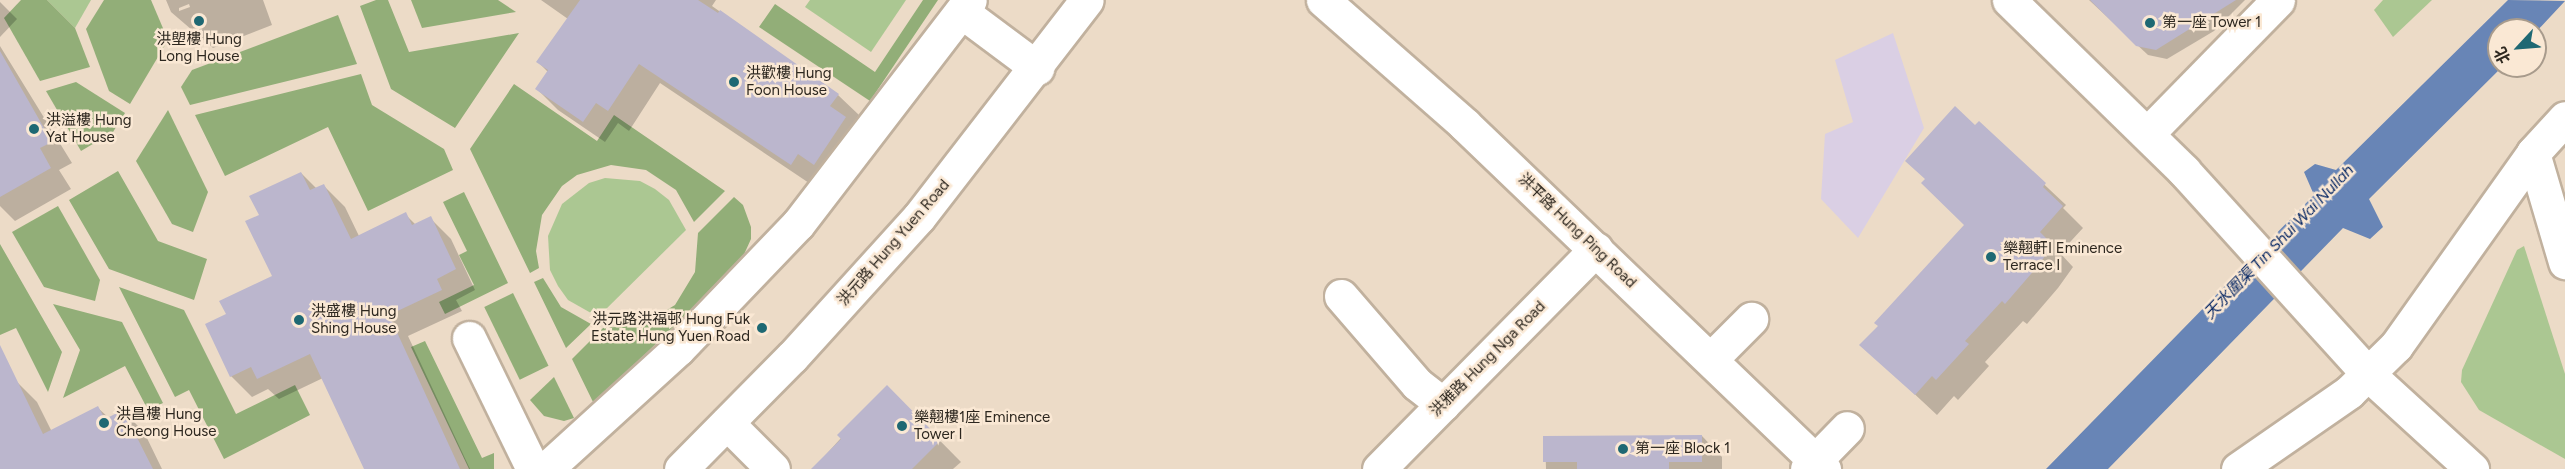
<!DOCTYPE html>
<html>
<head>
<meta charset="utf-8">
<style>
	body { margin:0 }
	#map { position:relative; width:2565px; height:469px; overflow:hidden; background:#ecdbc7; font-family:Figtree,"Noto Sans SC",sans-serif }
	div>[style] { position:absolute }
	.industrial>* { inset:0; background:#dacfe4 }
	.green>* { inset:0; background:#abc792 }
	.forest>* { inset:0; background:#92ae78; transform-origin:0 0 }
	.water>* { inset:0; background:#6885b6 }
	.shadow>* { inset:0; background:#0003 }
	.building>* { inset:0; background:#bbb6cd }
	.roads { filter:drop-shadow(2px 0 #c1b19e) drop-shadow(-2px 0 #c1b19e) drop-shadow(0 2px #c1b19e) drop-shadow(0 -2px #c1b19e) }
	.minor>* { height:33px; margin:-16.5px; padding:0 16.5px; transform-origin:16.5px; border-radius:16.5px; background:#fff }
	.dots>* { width:16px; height:16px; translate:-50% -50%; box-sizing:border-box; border:3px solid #fae8d4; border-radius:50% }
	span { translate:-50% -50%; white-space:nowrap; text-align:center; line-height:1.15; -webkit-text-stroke:5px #fae8d4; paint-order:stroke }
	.poi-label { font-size:15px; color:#2d271f }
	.left { translate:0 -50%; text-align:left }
	.right { translate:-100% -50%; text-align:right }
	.street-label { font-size:15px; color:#2d271f }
	.water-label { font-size:16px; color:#092965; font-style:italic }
	.north { position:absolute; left:2487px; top:18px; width:60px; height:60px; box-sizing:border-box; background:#fae8d4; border:2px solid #a89b8c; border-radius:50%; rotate:244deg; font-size:16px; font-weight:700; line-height:24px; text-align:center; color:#2d271f }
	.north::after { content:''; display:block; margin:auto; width:21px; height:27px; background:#1e6873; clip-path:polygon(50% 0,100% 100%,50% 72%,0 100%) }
</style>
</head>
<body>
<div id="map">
	<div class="industrial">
		<div style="clip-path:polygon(1893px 33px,1924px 128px,1858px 238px,1821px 199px,1825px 134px,1853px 122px,1835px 60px)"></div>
	</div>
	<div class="green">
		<div style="clip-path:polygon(47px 0,91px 0,75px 28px)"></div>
		<div style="clip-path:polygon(810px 0,906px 0,871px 52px,805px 7px)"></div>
		<div style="clip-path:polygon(2383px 0,2432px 0,2393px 37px,2374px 10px)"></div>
		<div style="clip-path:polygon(605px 178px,640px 181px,655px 189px,669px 200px,686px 230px,598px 317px,568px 300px,558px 286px,550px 270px,548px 236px,562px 204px,589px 183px)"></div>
		<div style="clip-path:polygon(2524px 246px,2565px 374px,2565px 459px,2479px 410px,2461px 382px,2462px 370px,2517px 250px)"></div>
	</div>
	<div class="forest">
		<div style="clip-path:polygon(21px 0,47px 0,75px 28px,90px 67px,40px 81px,4px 18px)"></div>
		<div style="clip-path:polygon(104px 0,151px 0,168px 40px,130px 104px,109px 91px,86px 29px)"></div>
		<div style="clip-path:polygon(376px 0,388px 0,409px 52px,519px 33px,455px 128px,391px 89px,360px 6px)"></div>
		<div style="clip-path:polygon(411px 0,498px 0,516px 12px,422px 28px)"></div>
		<div style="clip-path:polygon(923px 0,938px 0,870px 101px,759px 27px,775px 4px,875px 72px)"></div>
		<div style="clip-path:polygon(338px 15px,357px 64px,190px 105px,181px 87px,192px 70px)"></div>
		<div style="clip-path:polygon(361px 74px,372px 105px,444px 149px,453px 170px,368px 211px,328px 127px,225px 176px,195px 115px)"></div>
		<div style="clip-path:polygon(76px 82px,125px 113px,113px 132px,81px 151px,46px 91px)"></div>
		<div style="clip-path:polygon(514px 84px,597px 141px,614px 115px,725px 191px,694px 222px,676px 190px,646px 170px,611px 165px,577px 175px,562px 186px,542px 215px,536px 251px,539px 268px,530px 273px,470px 149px)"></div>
		<div style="clip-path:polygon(168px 110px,208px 192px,193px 232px,172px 224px,136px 161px)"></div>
		<div style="clip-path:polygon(118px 171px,158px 241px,207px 259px,194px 300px,109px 269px,69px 200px)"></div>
		<div style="clip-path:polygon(464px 192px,508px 283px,445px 314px,439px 302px,474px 285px,459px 255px,467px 251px,443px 202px)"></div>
		<div style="clip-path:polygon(734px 197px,743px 205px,751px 227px,751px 239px,741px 261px,594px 404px,572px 359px,603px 328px,642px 325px,675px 305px,695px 272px,698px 233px)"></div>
		<div style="clip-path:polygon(58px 206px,100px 280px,95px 301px,44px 287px,12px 232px)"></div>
		<div style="clip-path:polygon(0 244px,62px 352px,48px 392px,16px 328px,0 335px)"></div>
		<div style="clip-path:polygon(543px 278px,561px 307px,591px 324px,566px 348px,534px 282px)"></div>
		<div style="clip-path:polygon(119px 287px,184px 310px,236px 414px,295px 385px,310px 415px,224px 459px,189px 390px,175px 397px)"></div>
		<div style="left:513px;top:293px;width:81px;height:32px;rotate:64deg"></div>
		<div style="clip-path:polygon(53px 304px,122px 322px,163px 403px,148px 410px,125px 366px,63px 398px,80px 350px)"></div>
		<div style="clip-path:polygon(425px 341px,482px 458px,494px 453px,494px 469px,469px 469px,411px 347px)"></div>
		<div style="clip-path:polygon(554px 377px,574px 418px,564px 421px,544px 416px,530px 400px)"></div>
	</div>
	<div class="water">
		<div style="clip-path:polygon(2508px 0,2565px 1px,2535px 33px,2499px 30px,2499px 66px,2503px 66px,2369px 199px,2383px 227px,2370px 239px,2343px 228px,2108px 469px,2046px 469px,2314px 195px,2304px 172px,2315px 164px,2336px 170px)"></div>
	</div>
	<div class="shadow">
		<div style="clip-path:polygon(evenodd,166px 0,263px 0,272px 25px,213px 48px,171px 12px,166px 0,189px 4px,190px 7px,179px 11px,179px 8px,189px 4px)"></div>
		<div style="clip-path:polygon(541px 0,716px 0,712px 6px,838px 95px,859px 115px,852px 125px,866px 139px,812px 185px,660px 83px,629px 131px,618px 123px,605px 142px,558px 110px,537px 89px,548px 72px,538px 62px,568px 19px)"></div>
		<div style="clip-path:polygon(2089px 0,2245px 0,2214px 31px,2167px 59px,2148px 55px)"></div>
		<div style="clip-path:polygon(0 2px,17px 19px,0 37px)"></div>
		<div style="clip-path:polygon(0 46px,72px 163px,59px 170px,71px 189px,15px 221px,0 206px)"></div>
		<div style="clip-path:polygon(1979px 123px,2066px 205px,2063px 208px,2083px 228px,2060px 253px,2073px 267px,2058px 288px,2027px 324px,2023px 321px,1985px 362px,1989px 366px,1958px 400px,1954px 396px,1937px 415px,1862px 345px,1966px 225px,1975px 127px)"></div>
		<div style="clip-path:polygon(301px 173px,317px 189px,324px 186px,345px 207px,359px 236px,405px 214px,416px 225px,430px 218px,451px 239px,475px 290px,456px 300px,462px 311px,408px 336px,470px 469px,366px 469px,323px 378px,279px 399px,268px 389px,252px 397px,231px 376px,228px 315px,274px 276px,261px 216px)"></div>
		<div style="clip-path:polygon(0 376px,16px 381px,37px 402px,52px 432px,98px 408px,109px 418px,123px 411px,144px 432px,162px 469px,0 469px)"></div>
		<div style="clip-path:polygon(887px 387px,961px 462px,953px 469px,813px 469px)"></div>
		<div style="clip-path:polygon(1702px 436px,1722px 457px,1722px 469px,1546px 469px,1545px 437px)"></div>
	</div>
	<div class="building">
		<div style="clip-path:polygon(580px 0,698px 0,718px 13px,720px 10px,839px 94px,830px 106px,846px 117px,814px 165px,798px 154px,791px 165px,639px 64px,608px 111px,596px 103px,583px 122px,535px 89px,548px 70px,536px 62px)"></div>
		<div style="clip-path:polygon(2090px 0,2236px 0,2156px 50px,2136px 46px)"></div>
		<div style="clip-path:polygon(0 51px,52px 142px,40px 148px,51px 168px,0 197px)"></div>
		<div style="clip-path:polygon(1955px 106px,1975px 125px,1979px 121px,2046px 183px,2043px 187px,2063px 206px,2040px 232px,2053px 245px,2037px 267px,2005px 304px,2002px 301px,1965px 341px,1969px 344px,1936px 380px,1932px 376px,1915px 395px,1859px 345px,1878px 326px,1874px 323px,1964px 225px,1921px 183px,1925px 179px,1905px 161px)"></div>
		<div style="clip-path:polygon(301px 172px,310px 190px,324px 184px,351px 239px,406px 212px,412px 225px,431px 216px,456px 269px,437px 279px,442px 290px,389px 315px,460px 469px,364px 469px,310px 354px,257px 379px,251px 367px,230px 377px,205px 324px,226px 314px,219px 301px,272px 276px,245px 221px,259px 215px,249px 196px)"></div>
		<div style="clip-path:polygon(0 345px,43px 434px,98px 406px,105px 419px,123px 410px,153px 469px,0 469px)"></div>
		<div style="clip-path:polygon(887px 385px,941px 440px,912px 469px,811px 469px,841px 439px,837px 435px)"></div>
		<div style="clip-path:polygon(1702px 435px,1702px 462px,1669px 462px,1669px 469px,1577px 469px,1577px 462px,1543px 462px,1543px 436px)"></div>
	</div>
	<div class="roads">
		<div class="minor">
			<div style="left:1323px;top:0;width:188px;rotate:41.3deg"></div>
			<div style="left:1464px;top:124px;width:499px;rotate:43.8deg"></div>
			<div style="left:2009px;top:0;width:245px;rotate:44.3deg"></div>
			<div style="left:2184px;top:171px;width:274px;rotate:47.8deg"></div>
			<div style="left:2368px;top:374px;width:141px;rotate:42.4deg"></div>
			<div style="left:962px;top:12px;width:94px;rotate:36.7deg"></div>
			<div style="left:2147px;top:134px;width:187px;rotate:-45.6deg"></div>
			<div style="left:2533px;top:153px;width:114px;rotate:73.6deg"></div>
			<div style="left:1341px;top:296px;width:116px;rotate:49.2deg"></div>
			<div style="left:1417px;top:384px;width:33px;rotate:38deg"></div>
			<div style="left:469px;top:338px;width:146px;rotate:64deg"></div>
			<div style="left:1711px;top:359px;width:57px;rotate:-45deg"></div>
			<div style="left:727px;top:423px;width:65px;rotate:45deg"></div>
			<div style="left:546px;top:469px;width:178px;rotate:-42.3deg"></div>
			<div style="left:678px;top:349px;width:173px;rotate:-46.2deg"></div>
			<div style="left:798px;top:224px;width:282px;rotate:-52.5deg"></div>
			<div style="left:681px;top:469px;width:158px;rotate:-45.3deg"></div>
			<div style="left:792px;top:357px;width:189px;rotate:-47.8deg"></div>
			<div style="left:919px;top:217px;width:274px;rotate:-52.3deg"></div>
			<div style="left:1379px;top:469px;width:309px;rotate:-45.4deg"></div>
			<div style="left:1807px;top:469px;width:57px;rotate:-45.7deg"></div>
			<div style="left:2238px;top:469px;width:135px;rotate:-34.7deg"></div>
			<div style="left:2349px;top:392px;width:66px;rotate:-44.4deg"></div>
			<div style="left:2396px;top:346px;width:237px;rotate:-54.6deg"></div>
			<div style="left:2533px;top:153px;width:47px;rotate:-47.6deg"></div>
		</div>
	</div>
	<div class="dots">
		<div style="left:199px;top:21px;background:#1e6873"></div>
		<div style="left:2150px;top:23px;background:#1e6873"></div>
		<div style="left:734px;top:82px;background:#1e6873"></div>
		<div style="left:34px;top:129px;background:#1e6873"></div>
		<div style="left:1991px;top:257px;background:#1e6873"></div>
		<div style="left:299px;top:320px;background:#1e6873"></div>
		<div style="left:762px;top:328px;background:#1e6873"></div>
		<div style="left:104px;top:423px;background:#1e6873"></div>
		<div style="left:902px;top:426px;background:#1e6873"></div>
		<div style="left:1623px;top:449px;background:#1e6873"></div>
	</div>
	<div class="poi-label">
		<span class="left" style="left:2162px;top:23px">第一座 Tower 1</span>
		<span style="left:199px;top:48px">洪塱樓 Hung<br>Long House</span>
		<span class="left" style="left:746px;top:82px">洪歡樓 Hung<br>Foon House</span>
		<span class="left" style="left:46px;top:129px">洪溢樓 Hung<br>Yat House</span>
		<span class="left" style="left:2003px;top:257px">樂翹軒I Eminence<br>Terrace I</span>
		<span class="left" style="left:311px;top:320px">洪盛樓 Hung<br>Shing House</span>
		<span class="right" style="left:750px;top:328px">洪元路洪福邨 Hung Fuk<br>Estate Hung Yuen Road</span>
		<span class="left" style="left:116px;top:423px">洪昌樓 Hung<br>Cheong House</span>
		<span class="left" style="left:914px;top:426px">樂翹樓1座 Eminence<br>Tower I</span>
		<span class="left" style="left:1635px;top:449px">第一座 Block 1</span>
	</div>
	<div class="street-label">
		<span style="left:1577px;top:231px;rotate:44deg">洪平路 Hung Ping Road</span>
		<span style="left:894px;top:243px;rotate:-49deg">洪元路 Hung Yuen Road</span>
		<span style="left:1488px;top:359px;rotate:-45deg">洪雅路 Hung Nga Road</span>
	</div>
	<div class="water-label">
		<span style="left:2279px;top:242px;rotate:-46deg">天水圍渠 Tin Shui Wai Nullah</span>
	</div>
	<div class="north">北</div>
</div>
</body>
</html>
